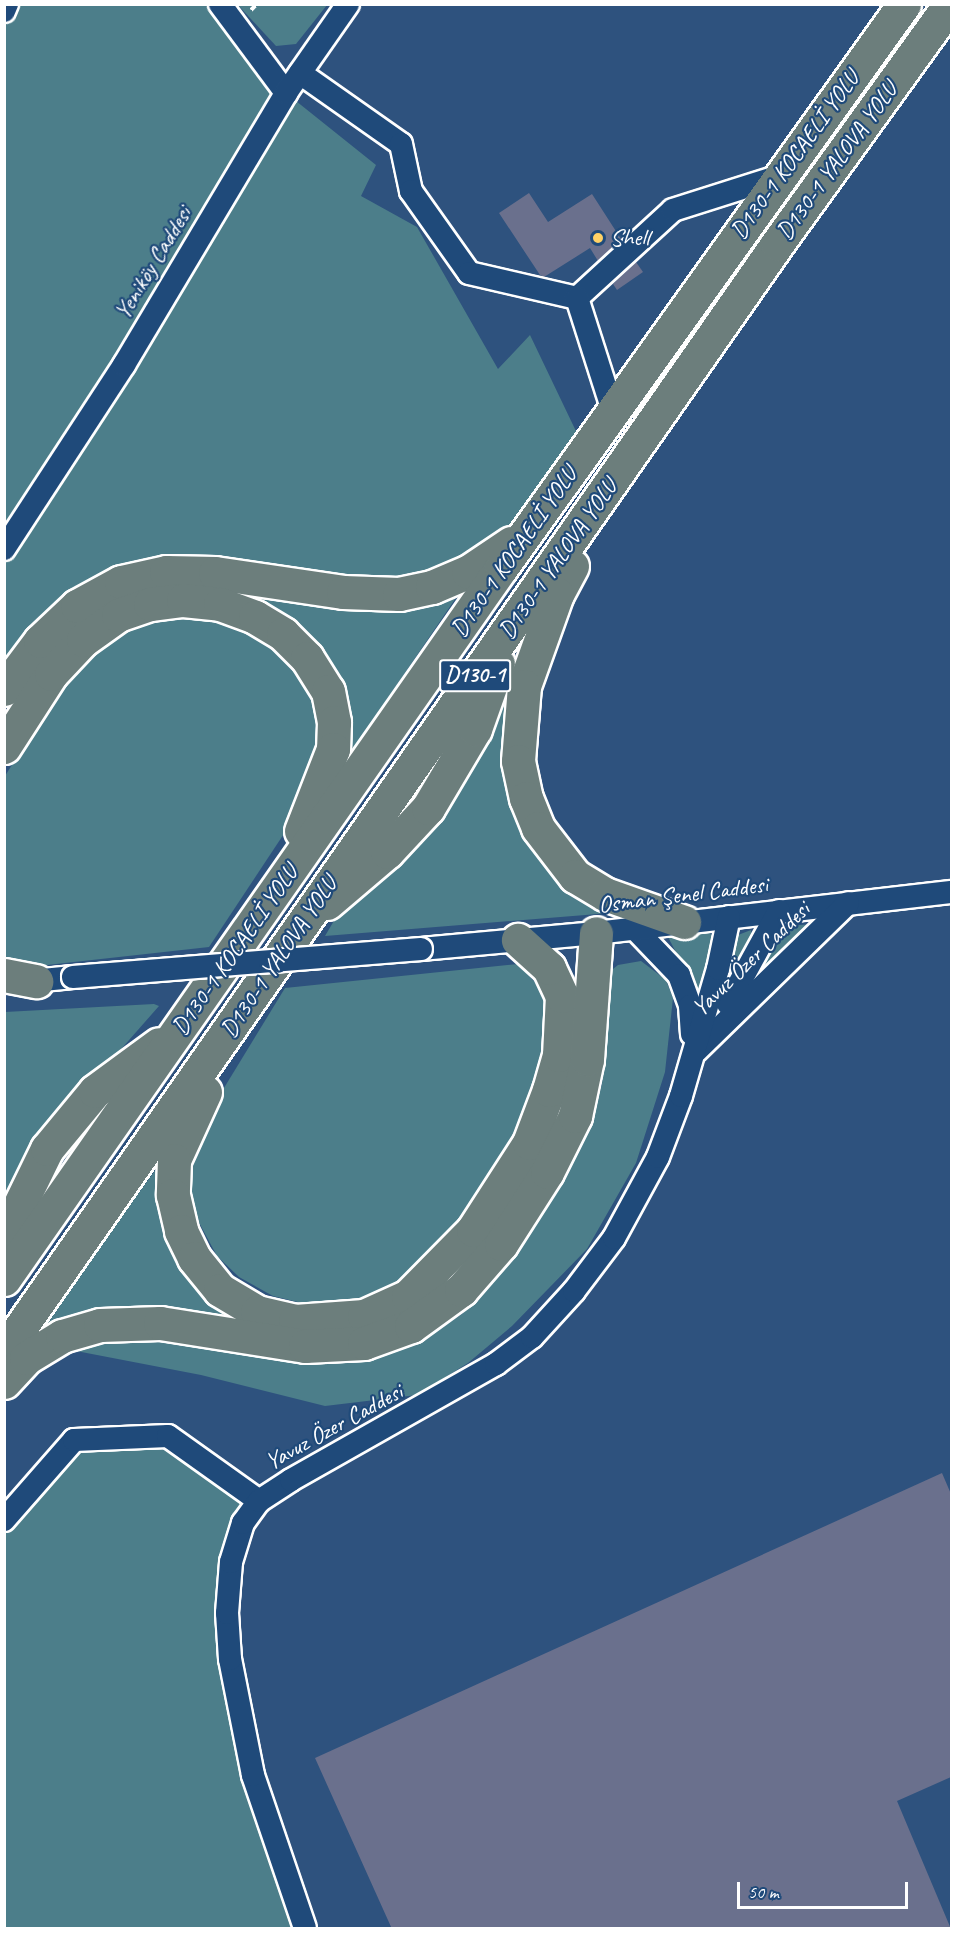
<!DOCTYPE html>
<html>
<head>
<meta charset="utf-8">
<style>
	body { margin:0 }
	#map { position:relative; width:956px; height:1933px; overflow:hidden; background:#2e527e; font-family:Caveat,sans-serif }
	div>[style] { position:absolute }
	.green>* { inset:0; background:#4c7e8a }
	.building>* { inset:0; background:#6a708d }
	.path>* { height:4px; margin-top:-2px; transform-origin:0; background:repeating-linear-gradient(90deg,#fff 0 6px,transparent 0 10.5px) }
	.roads { filter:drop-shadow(2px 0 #fff) drop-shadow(-2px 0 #fff) drop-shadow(0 2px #fff) drop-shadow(0 -2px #fff) }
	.minor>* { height:22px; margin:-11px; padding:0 11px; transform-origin:11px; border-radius:11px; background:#1f4a7a }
	.highway>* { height:33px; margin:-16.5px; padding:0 16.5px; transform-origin:16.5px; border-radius:16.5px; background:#6c7e7c }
	.bridges { filter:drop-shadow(2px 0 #fff) drop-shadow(-2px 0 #fff) drop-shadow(0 2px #fff) drop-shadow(0 -2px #fff) }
	.minor-bridge>* { height:22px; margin:-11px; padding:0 11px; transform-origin:11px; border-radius:11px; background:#1f4a7a }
	.dots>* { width:16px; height:16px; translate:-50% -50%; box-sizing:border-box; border:3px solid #1f4a7a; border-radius:50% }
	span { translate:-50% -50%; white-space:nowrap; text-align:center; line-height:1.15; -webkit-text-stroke:4.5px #1f4a7a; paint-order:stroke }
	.shield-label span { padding:2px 4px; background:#1f4a7a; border:2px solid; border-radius:4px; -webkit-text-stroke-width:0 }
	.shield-label { font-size:22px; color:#fff; font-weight:700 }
	.street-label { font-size:24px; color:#fff }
	.poi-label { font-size:24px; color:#fff }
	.left { translate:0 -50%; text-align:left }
	.frame { position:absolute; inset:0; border:6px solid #fff; pointer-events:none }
	.scale { position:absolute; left:737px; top:1882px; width:171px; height:27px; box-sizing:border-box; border:3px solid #fff; border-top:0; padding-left:8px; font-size:18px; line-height:21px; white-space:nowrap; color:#fff; -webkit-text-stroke:4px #1f4a7a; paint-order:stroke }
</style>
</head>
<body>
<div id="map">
	<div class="green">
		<div style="clip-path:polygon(4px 5px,220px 5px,286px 93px,376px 165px,361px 196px,417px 227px,498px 369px,530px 335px,585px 450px,527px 531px,432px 587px,215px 573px,5px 689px)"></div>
		<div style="clip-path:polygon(238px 5px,327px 5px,296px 44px,276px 46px)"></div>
		<div style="clip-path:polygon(466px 583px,352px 751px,350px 704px,332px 665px,307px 635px,269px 605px,241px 594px)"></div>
		<div style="clip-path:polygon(181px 617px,217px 619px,254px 631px,281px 648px,311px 681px,322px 720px,319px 755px,303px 805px,209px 947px,38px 966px,5px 957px,5px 776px,59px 690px,94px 650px,134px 625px)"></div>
		<div style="clip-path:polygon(526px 641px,510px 794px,520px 829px,545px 858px,610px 913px,325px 936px,335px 919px,384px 871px)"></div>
		<div style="clip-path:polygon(812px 924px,760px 970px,778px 927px)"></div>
		<div style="clip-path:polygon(751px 930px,752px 938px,726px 996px,718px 998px,738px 935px)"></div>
		<div style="clip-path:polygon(710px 933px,714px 939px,701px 991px,696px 991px,668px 937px)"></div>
		<div style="clip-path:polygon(641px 961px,666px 980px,673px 998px,665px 1072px,636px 1163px,587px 1249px,512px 1326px,468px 1363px,417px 1395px,325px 1406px,201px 1375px,71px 1350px,97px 1339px,133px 1334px,327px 1361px,385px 1354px,423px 1340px,462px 1314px,498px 1274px,533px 1225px,586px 1133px,602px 1084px,608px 973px,618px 965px)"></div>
		<div style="clip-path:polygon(518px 964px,545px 993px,547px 1045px,523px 1128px,448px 1240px,394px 1288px,338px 1305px,306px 1304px,273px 1296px,239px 1277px,217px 1256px,189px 1204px,189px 1155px,213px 1106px,285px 988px)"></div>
		<div style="clip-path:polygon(154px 1004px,159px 1006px,93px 1081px,5px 1216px,5px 1012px)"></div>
		<div style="clip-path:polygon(159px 1165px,161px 1200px,255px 1320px,97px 1313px,38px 1330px)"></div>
		<div style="clip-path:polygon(168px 1436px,259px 1501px,243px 1523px,230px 1659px,305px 1928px,5px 1928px,5px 1520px,74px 1440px)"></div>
	</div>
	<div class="building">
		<div style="clip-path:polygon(529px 193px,548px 222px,592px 194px,621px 239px,598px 261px,590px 248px,544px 277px,540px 275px,499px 213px)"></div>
		<div style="clip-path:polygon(636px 262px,643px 272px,617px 290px,613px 284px)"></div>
		<div style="clip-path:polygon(942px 1473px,951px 1494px,951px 1777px,897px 1801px,951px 1929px,392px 1929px,315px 1758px)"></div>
	</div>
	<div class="path">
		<div style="left:251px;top:10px;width:8px;rotate:-45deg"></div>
	</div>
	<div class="roads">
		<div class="minor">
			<div style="left:220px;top:4px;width:111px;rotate:53.4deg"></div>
			<div style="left:4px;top:11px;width:8px;rotate:-67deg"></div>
			<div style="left:300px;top:73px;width:123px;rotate:35.1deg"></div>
			<div style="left:401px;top:144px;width:48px;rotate:78deg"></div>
			<div style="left:411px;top:191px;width:100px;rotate:54.7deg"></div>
			<div style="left:469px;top:273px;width:111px;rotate:13deg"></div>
			<div style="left:577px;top:298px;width:130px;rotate:-42.5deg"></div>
			<div style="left:673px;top:210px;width:112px;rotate:-17.6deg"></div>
			<div style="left:577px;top:298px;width:119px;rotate:72.3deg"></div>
			<div style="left:4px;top:549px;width:220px;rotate:-56.9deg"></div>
			<div style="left:124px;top:365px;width:317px;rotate:-59.2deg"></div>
			<div style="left:286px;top:93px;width:108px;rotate:-55.1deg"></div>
			<div style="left:634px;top:928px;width:65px;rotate:46.2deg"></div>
			<div style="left:679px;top:975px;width:33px;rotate:70deg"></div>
			<div style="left:690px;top:1006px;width:28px;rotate:86deg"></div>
			<div style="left:421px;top:949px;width:176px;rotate:-5.2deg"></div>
			<div style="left:596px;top:933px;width:358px;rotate:-6.6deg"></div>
			<div style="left:23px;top:982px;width:50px;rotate:-5.7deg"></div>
			<div style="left:728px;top:1004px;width:106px;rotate:-61.3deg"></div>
			<div style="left:696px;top:1051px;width:212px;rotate:-44.2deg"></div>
			<div style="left:4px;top:1520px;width:106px;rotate:-48.8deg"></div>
			<div style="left:74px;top:1440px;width:94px;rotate:-2.4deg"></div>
			<div style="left:168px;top:1436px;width:112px;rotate:35.5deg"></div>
			<div style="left:305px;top:1928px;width:162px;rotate:-108.8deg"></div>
			<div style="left:253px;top:1775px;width:118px;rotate:-101.2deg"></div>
			<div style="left:230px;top:1659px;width:46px;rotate:-93.7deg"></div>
			<div style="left:227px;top:1613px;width:51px;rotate:-85.5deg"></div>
			<div style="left:231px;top:1562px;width:41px;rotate:-72.9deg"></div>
			<div style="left:243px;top:1523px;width:27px;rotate:-54deg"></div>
			<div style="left:259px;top:1501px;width:38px;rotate:-33deg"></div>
			<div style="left:291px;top:1480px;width:236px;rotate:-29.5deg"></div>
			<div style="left:496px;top:1364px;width:45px;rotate:-36.9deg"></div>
			<div style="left:532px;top:1337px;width:62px;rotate:-47.6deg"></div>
			<div style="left:574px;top:1291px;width:66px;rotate:-53deg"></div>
			<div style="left:614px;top:1238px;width:92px;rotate:-61.5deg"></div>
			<div style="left:658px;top:1157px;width:65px;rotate:-69.3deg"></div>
			<div style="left:681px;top:1096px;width:132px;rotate:-73.8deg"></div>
			<div style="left:718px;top:969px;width:53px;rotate:-78.1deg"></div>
		</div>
		<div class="highway">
			<div style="left:572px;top:566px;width:32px;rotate:118deg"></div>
			<div style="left:557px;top:594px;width:98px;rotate:109.7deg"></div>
			<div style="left:524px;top:686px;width:75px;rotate:94.6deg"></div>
			<div style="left:518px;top:761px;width:38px;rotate:78deg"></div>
			<div style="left:526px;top:798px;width:32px;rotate:68deg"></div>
			<div style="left:538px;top:828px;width:61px;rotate:52.4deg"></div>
			<div style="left:575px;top:876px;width:35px;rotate:31deg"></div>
			<div style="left:605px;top:894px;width:84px;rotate:19.5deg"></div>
			<div style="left:4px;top:689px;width:60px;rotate:-53.1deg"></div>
			<div style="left:40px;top:641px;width:51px;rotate:-43.4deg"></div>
			<div style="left:77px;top:606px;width:50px;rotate:-28.6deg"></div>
			<div style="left:121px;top:582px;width:46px;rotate:-12.5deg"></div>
			<div style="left:166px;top:572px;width:49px;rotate:1.2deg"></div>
			<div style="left:215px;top:573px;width:129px;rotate:8.4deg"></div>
			<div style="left:343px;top:592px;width:56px;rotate:2deg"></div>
			<div style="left:399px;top:594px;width:34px;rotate:-12deg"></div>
			<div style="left:432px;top:587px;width:39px;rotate:-23deg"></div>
			<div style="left:468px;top:572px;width:52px;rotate:-34deg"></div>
			<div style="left:4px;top:747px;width:87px;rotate:-57.2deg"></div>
			<div style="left:51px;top:674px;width:47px;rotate:-46.7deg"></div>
			<div style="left:83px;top:640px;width:43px;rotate:-35.5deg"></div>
			<div style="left:118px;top:615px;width:34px;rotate:-19deg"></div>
			<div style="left:150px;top:604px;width:33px;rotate:-7deg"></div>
			<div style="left:183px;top:600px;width:37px;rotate:6deg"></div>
			<div style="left:220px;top:604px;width:37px;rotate:20deg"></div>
			<div style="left:255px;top:617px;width:33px;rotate:31deg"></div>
			<div style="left:283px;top:634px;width:34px;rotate:45deg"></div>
			<div style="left:307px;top:658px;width:39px;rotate:58deg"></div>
			<div style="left:328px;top:691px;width:32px;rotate:79deg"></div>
			<div style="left:334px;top:722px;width:27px;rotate:92deg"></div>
			<div style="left:333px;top:749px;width:88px;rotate:111.3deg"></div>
			<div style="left:327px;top:903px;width:79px;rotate:-40.4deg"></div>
			<div style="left:387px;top:852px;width:60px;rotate:-47deg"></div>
			<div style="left:428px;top:808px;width:92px;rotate:-59.3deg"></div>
			<div style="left:475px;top:729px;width:69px;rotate:-70.5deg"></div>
			<div style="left:4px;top:975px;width:33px;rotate:11deg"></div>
			<div style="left:205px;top:1092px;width:75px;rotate:114.5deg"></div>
			<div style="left:174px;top:1160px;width:35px;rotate:92deg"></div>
			<div style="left:173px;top:1195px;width:37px;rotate:77deg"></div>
			<div style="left:181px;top:1231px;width:30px;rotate:64deg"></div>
			<div style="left:194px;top:1258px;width:41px;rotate:50.9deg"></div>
			<div style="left:220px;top:1290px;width:43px;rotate:30.7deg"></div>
			<div style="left:257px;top:1312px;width:39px;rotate:13deg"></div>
			<div style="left:295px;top:1321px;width:69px;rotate:-4.1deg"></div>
			<div style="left:364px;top:1316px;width:48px;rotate:-24.4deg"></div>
			<div style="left:408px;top:1296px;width:93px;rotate:-45.4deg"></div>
			<div style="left:473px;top:1230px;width:103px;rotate:-57.2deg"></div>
			<div style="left:529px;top:1143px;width:57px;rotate:-69.3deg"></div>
			<div style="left:549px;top:1090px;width:36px;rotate:-74deg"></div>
			<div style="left:559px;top:1055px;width:59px;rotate:-87.1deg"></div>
			<div style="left:562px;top:996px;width:31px;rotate:-115deg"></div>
			<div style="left:549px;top:968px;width:42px;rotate:-137.9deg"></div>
			<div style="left:4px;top:1237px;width:98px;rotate:-64deg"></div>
			<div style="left:47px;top:1149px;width:75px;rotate:-50.4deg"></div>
			<div style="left:95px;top:1091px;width:79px;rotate:-36.3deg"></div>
			<div style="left:4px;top:1279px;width:867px;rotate:-55.05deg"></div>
			<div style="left:501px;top:568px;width:693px;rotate:-54.45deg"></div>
			<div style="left:4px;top:1351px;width:1350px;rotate:-55.07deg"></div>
			<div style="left:777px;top:244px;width:296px;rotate:-54.2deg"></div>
			<div style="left:4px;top:1382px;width:33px;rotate:-47deg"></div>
			<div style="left:26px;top:1358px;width:42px;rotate:-31.4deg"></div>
			<div style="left:62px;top:1336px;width:40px;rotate:-16deg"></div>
			<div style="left:100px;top:1325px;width:60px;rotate:-1.9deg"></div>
			<div style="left:160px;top:1323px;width:147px;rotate:9deg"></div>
			<div style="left:305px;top:1346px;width:59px;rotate:-2.9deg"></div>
			<div style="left:364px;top:1343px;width:50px;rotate:-19.9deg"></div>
			<div style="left:411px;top:1326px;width:62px;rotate:-35.8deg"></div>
			<div style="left:461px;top:1290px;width:61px;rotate:-49deg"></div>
			<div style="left:501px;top:1244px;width:85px;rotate:-57.4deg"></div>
			<div style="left:547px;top:1172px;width:63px;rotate:-63.4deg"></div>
			<div style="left:575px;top:1116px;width:58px;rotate:-78.1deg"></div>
			<div style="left:587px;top:1059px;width:126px;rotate:-85.9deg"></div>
		</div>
	</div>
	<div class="bridges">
		<div class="minor-bridge">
			<div style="left:73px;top:977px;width:349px;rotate:-4.6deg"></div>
		</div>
	</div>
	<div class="dots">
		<div style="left:598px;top:238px;background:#ffd166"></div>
	</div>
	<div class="shield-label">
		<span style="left:475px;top:676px">D130-1</span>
	</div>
	<div class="street-label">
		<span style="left:795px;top:155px;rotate:-54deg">D130-1 KOCAELİ YOLU</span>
		<span style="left:837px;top:161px;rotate:-54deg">D130-1 YALOVA YOLU</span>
		<span style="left:153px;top:263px;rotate:-59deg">Yeniköy Caddesi</span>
		<span style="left:514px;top:552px;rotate:-55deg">D130-1 KOCAELİ YOLU</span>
		<span style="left:558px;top:559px;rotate:-55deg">D130-1 YALOVA YOLU</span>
		<span style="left:683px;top:895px;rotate:-7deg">Osman Şenel Caddesi</span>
		<span style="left:235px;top:950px;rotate:-55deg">D130-1 KOCAELİ YOLU</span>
		<span style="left:279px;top:957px;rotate:-56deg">D130-1 YALOVA YOLU</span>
		<span style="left:751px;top:959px;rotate:-44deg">Yavuz Özer Caddesi</span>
		<span style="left:334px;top:1427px;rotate:-29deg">Yavuz Özer Caddesi</span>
	</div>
	<div class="poi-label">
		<span class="left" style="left:610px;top:238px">Shell</span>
	</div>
	<div class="frame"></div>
	<div class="scale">50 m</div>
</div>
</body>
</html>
